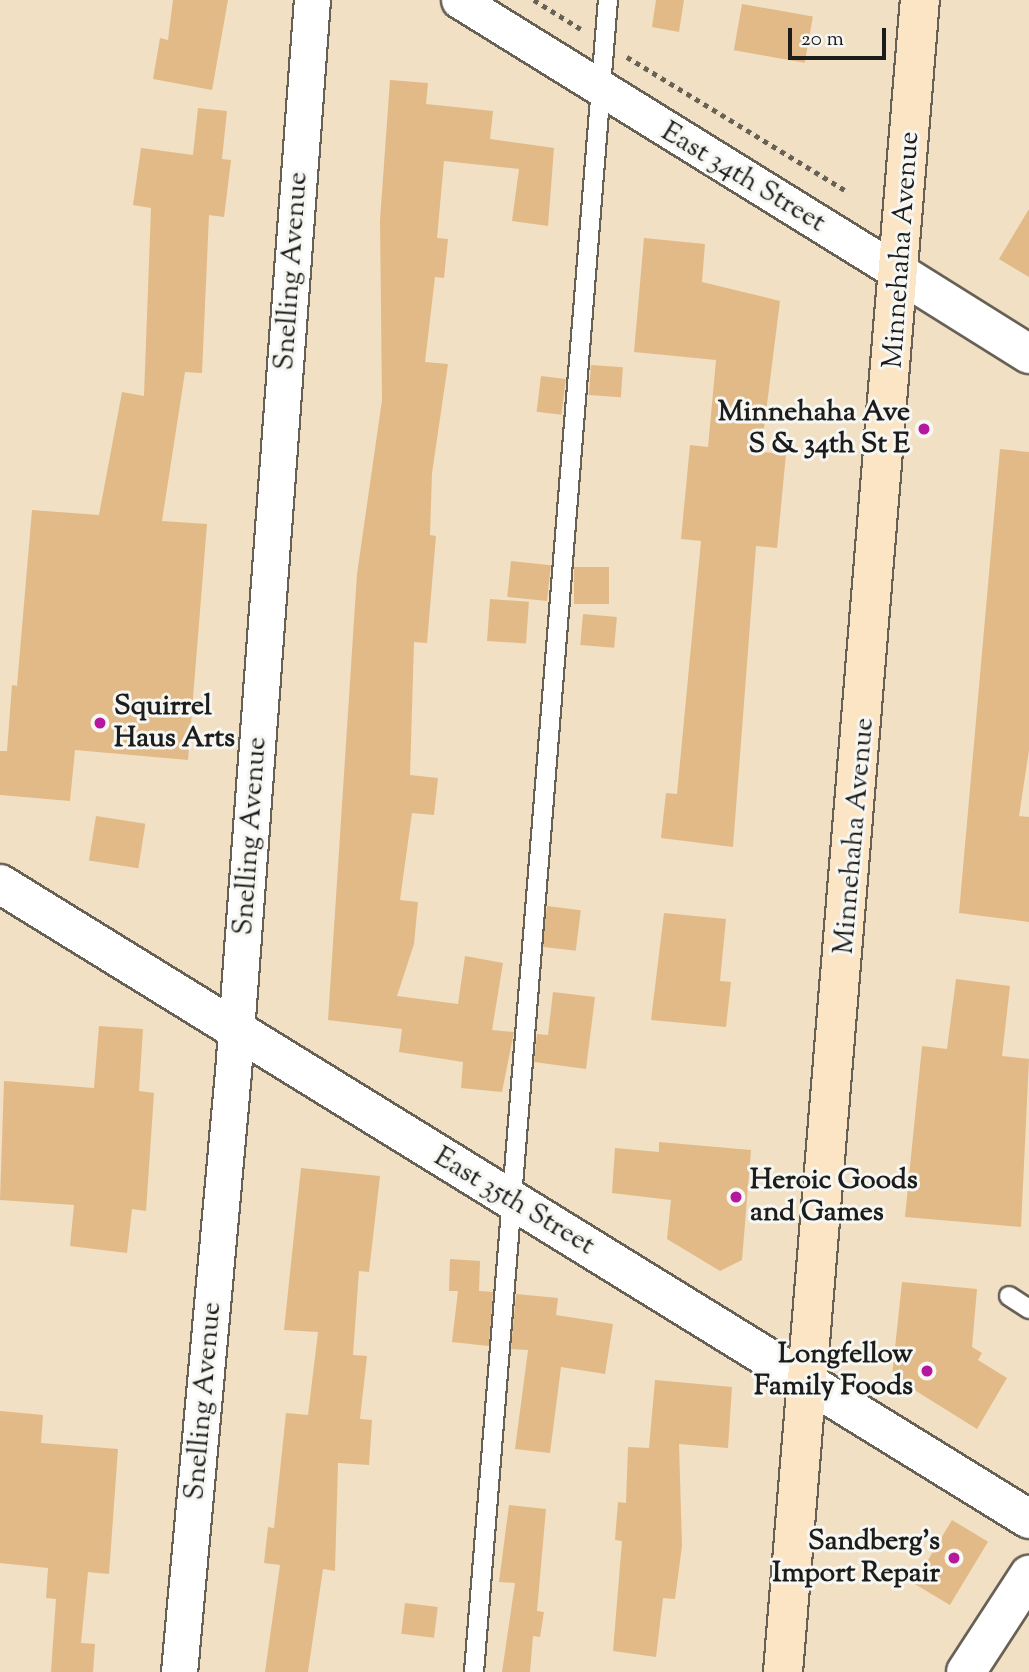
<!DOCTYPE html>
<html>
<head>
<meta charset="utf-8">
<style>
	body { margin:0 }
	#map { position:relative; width:1029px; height:1672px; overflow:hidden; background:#f1e0c3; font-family:"Sorts Mill Goudy",serif }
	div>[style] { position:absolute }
	.building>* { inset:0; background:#e2ba88; transform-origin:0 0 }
	.path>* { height:4.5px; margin-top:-2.25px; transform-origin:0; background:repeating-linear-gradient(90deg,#676156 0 5px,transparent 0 10px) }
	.roads { filter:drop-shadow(2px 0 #676156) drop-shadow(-2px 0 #676156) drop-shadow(0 2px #676156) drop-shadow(0 -2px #676156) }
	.service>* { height:18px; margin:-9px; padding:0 9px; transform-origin:9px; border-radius:9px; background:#fff }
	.minor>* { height:35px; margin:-17.5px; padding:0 17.5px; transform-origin:17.5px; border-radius:17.5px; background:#fff }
	.tertiary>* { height:38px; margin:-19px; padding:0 19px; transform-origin:19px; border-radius:19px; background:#fff }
	.secondary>* { height:38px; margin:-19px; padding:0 19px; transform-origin:19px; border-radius:19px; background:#fce5c4 }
	.dots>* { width:19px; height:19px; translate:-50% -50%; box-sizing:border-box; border:4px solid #f6f6f2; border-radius:50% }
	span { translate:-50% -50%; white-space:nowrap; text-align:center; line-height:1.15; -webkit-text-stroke:6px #f6f6f2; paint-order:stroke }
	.street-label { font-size:28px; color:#1c1c1c }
	.poi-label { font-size:28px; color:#1c1c1c; font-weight:700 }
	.right { translate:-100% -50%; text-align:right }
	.left { translate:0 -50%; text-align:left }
	.scale { position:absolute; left:788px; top:28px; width:98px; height:32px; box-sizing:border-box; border:4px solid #1c1c1c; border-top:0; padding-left:9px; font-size:21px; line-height:24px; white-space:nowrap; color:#1c1c1c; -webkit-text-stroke:5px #f6f6f2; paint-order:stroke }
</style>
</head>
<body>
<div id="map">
	<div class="building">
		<div style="clip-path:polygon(173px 0,228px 0,212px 90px,153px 79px,160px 38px,168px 40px)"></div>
		<div style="clip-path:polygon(656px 0,684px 0,679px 32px,652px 27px)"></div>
		<div style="left:742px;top:4px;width:72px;height:47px;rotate:10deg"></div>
		<div style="clip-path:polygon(390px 80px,428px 83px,426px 104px,493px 111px,490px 139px,554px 148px,548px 226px,512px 221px,519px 169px,444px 161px,437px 238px,448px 239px,444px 278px,435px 277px,425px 362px,448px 364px,432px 473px,430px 535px,436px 536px,427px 643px,414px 642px,410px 775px,438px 778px,434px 815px,412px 813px,400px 900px,418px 902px,414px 944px,397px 996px,458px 1004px,465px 956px,503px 963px,492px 1030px,514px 1032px,502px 1092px,461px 1088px,463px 1062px,399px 1052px,402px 1029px,328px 1020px,357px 574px,382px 400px,380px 220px)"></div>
		<div style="clip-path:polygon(198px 108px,227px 111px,222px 159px,231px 160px,224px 217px,209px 215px,202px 373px,185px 372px,162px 521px,207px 524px,188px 760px,75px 750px,70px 801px,0 795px,0 751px,7px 751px,12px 685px,17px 686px,32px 510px,99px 515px,122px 392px,144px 396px,151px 208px,133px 205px,141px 148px,193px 155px)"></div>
		<div style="clip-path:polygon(1029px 209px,1029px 277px,999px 259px)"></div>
		<div style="clip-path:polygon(644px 238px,705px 244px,702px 282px,780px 301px,761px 452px,786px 454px,777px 548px,756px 546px,733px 847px,661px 838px,666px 793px,677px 794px,701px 541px,681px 539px,690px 445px,708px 447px,716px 360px,634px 352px)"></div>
		<div style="left:591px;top:365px;width:32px;height:30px;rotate:4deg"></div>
		<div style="left:541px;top:376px;width:25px;height:36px;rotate:7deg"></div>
		<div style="clip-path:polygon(1000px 449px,1029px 452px,1029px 750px,1019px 816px,1029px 817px,1029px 922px,959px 913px)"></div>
		<div style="left:511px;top:561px;width:40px;height:36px;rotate:6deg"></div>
		<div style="left:574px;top:567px;width:35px;height:37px"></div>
		<div style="left:490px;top:599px;width:39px;height:42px;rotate:4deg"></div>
		<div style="left:583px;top:614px;width:34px;height:31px;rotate:5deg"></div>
		<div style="left:96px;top:816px;width:50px;height:45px;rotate:9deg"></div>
		<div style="left:547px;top:906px;width:34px;height:41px;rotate:7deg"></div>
		<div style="clip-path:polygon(664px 913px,726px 919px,720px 981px,731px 982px,726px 1027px,651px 1020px)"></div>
		<div style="clip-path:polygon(956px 979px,1010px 986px,1002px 1056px,1029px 1059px,1021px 1227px,905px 1217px,922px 1046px,947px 1049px)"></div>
		<div style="clip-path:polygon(553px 992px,595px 997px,586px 1069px,534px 1062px,537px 1034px,548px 1035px)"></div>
		<div style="clip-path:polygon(99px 1026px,143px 1029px,139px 1091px,154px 1093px,146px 1211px,132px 1209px,127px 1253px,70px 1246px,74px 1205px,0 1200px,4px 1081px,94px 1088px)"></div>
		<div style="clip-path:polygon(659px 1142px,751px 1150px,742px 1260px,720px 1271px,667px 1239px,671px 1200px,612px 1193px,615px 1148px,659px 1152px)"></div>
		<div style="clip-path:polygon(301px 1168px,380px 1176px,369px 1272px,359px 1271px,353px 1355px,367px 1356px,360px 1419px,372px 1420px,369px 1465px,338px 1463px,335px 1571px,323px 1569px,308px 1672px,265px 1672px,280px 1565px,264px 1563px,268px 1527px,274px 1528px,286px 1413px,308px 1415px,318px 1332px,284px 1330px)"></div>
		<div style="clip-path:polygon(450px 1259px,480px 1261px,479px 1291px,493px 1292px,489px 1346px,452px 1342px,458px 1291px,449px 1291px)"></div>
		<div style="clip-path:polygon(902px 1282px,977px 1289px,972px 1347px,982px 1353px,978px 1360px,1007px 1378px,977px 1429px,892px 1376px)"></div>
		<div style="clip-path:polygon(516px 1294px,558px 1298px,556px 1315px,613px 1324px,605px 1374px,561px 1367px,550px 1453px,515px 1449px,528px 1350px,511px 1349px)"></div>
		<div style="clip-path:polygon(655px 1380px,732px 1387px,728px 1448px,679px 1444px,682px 1546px,675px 1599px,663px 1598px,656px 1657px,613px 1651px,622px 1541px,615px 1540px,618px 1502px,626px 1503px,628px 1447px,649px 1448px)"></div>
		<div style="clip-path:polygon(0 1411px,43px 1415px,41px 1443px,118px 1449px,109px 1574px,88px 1572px,81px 1643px,95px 1644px,93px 1672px,51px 1672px,56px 1599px,46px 1598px,48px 1568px,0 1563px)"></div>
		<div style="clip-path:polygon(509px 1505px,546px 1509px,537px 1611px,544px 1612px,540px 1637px,533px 1636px,530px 1672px,502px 1672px,515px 1583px,499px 1582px)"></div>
		<div style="left:952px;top:1520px;width:42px;height:74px;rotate:31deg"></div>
		<div style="left:405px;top:1603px;width:33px;height:31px;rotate:7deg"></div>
	</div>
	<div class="path">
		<div style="left:534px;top:0;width:55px;rotate:31.7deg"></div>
		<div style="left:627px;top:57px;width:255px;rotate:31.4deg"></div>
	</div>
	<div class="roads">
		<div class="service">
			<div style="left:1009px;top:1296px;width:24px;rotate:33deg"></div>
			<div style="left:474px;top:1672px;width:1677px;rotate:-85.42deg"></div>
		</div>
		<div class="minor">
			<div style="left:459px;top:0;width:520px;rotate:31.8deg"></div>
			<div style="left:179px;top:1672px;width:602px;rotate:-84.86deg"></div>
			<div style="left:233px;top:1072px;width:1075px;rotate:-85.79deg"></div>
		</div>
		<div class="tertiary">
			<div style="left:901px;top:274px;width:151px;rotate:32deg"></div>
			<div style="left:0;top:884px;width:1209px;rotate:31.68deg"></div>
			<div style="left:966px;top:1672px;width:116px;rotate:-57deg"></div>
		</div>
		<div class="secondary">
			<div style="left:783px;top:1672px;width:1678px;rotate:-85.32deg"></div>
		</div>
	</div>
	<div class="dots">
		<div style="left:924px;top:429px;background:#b5179e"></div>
		<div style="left:100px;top:723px;background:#b5179e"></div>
		<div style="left:736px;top:1197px;background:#b5179e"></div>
		<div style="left:927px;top:1371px;background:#b5179e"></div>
		<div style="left:954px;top:1558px;background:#b5179e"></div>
	</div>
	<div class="street-label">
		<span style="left:743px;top:178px;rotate:31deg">East 34th Street</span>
		<span style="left:902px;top:250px;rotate:-86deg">Minnehaha Avenue</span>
		<span style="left:292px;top:271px;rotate:-86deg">Snelling Avenue</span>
		<span style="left:251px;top:836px;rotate:-86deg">Snelling Avenue</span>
		<span style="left:855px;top:836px;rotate:-85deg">Minnehaha Avenue</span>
		<span style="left:514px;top:1202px;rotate:31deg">East 35th Street</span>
		<span style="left:204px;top:1401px;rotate:-85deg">Snelling Avenue</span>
	</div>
	<div class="poi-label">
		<span class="right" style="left:910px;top:429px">Minnehaha Ave<br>S &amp; 34th St E</span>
		<span class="left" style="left:114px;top:723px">Squirrel<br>Haus Arts</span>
		<span class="left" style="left:750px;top:1197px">Heroic Goods<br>and Games</span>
		<span class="right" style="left:913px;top:1371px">Longfellow<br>Family Foods</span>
		<span class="right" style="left:940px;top:1558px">Sandberg's<br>Import Repair</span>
	</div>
	<div class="scale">20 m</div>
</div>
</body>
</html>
